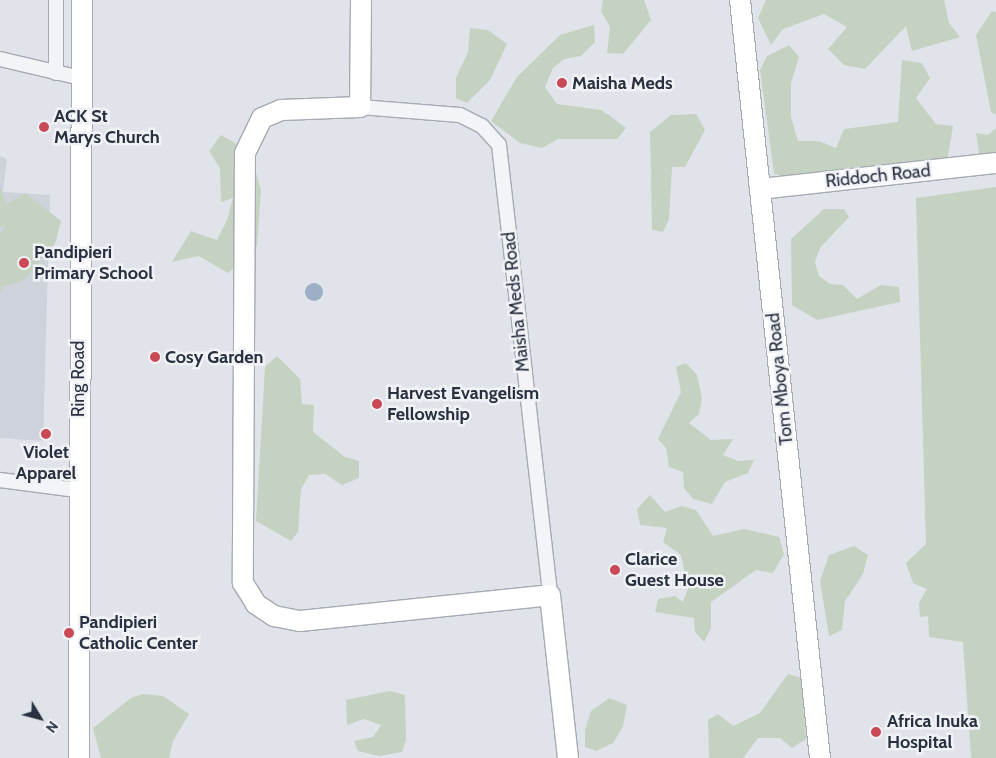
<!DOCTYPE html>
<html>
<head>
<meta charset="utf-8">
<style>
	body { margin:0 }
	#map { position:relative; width:996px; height:758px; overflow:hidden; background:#e0e3e9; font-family:Cabin,sans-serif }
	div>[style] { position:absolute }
	.built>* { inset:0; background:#ced2da }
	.green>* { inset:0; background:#c5d2c2 }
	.water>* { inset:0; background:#9cafc7 }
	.round { border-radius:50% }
	.roads { filter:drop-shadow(1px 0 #a5aab3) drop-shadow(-1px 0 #a5aab3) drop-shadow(0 1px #a5aab3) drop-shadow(0 -1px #a5aab3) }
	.street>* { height:14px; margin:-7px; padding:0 7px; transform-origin:7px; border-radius:7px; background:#f3f4f7 }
	.secondary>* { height:20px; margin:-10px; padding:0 10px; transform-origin:10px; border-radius:10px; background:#fff }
	.dots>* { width:14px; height:14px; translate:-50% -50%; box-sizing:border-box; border:2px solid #f0f2f6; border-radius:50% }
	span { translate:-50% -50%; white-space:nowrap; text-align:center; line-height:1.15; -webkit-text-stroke:5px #f0f2f6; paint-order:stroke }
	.poi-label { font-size:18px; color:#29303f; font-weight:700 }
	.left { translate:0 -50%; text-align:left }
	.street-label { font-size:18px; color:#29303f }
	.north { position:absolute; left:15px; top:693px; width:50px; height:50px; -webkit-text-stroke:4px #f0f2f6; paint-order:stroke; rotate:127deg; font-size:14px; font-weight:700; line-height:20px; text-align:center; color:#29303f }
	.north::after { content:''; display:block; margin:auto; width:18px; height:22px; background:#29303f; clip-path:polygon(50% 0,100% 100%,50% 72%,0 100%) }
</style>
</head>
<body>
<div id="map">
	<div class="built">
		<div style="clip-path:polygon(0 156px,7px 159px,3px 192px,50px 195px,43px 441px,0 438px)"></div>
	</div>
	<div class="green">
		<div style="clip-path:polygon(603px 0,644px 0,651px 20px,623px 54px,607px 53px,610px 27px,601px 11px)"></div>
		<div style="clip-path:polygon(766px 0,944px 0,949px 23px,960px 37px,912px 51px,906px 26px,865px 69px,844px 65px,828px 49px,847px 27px,824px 14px,783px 29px,771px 45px,758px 18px)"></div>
		<div style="clip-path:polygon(992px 11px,996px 12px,996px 115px,991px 112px,976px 35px)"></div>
		<div style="clip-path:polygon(594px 25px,595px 42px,581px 56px,564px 59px,553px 68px,545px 87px,557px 104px,601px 110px,613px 118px,626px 128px,617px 139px,558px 139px,542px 148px,520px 143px,491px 121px,517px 77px,560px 35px)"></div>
		<div style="clip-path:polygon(470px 28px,488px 30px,507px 44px,490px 80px,467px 103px,456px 98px,456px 78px,468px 52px)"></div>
		<div style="clip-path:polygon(789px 45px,799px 57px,791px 83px,791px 117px,798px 141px,819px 141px,836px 148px,844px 129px,898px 122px,902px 60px,922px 63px,930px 78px,916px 98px,936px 124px,953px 126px,947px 161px,798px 179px,774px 174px,760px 70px,767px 56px)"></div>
		<div style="clip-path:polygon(696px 114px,705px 130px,685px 167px,672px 167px,669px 219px,663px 232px,652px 230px,650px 132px,671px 115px)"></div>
		<div style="clip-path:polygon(996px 128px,996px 158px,980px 160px,976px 133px,988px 135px)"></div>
		<div style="clip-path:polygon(221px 135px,235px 143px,255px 170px,261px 189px,257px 246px,228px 273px,199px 256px,172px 262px,191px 231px,217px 240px,227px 220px,233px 198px,221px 202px,220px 168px,209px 151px)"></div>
		<div style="clip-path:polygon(0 187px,6px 204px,26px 193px,61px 221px,55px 244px,23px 281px,3px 286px,0 294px,0 234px,6px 226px,0 227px)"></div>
		<div style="clip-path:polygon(996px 187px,996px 758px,971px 758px,963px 642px,929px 637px,928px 616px,920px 617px,919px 603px,927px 589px,913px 583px,906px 563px,926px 544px,916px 198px)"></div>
		<div style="clip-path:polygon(824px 209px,844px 209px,849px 217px,820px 248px,815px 262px,819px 276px,830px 284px,843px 285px,857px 299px,881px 285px,899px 287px,900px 302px,817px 320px,792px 305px,791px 239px)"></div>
		<div style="clip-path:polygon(277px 356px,300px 379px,302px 404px,314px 405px,313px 432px,345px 457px,359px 461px,359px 478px,342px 485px,325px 474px,309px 475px,301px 489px,298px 532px,291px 541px,256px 521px,265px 367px)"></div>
		<div style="clip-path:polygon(686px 363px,697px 375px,702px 398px,699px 414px,689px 423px,711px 440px,733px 439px,723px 455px,738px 461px,754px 460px,748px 473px,725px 482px,712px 504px,693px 499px,684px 488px,683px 472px,669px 467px,666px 448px,658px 439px,681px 392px,676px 367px)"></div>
		<div style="clip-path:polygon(650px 495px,665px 512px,681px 506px,696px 510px,713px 536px,744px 529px,779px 537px,784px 554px,773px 573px,756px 570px,711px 602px,711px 628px,704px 642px,695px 632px,694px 618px,655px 612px,658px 599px,675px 596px,683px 602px,688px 588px,681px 555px,663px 542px,667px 528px,640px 525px,637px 509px)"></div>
		<div style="clip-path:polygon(854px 546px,868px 555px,863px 574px,845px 601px,842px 630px,829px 636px,820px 581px,829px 555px)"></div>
		<div style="clip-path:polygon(788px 674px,801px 678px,806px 739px,792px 748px,780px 738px,758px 738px,743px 758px,709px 758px,708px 720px,718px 714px,733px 726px,760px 713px)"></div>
		<div style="clip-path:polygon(390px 691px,405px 695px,406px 740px,402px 752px,379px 756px,358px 751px,354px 741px,373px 737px,381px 725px,364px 719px,347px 725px,346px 700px)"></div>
		<div style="clip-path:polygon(143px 694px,163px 696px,189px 714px,173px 741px,169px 758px,101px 758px,93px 728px,131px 698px)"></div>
		<div style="clip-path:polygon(609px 698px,627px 705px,623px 726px,613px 743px,596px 751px,585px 747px,585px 730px,591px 711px)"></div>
	</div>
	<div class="water">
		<div class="round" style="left:305px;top:283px;width:18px;height:18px"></div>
	</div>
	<div class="roads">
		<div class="street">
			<div style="left:56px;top:0;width:73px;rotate:90deg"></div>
			<div style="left:0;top:59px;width:83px;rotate:13.2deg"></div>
			<div style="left:360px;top:107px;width:100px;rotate:4.6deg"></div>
			<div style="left:460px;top:115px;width:25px;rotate:27deg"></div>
			<div style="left:482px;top:126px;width:25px;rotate:48deg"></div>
			<div style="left:499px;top:145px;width:453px;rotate:83.5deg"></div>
			<div style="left:0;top:480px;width:78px;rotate:7.4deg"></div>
		</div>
		<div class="secondary">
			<div style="left:361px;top:0;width:107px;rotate:90.5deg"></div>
			<div style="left:360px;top:107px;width:79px;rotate:177.8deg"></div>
			<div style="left:281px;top:110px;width:21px;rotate:157deg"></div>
			<div style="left:262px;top:118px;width:39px;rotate:116deg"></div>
			<div style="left:245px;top:153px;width:430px;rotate:90.3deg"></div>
			<div style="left:243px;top:583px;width:25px;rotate:58deg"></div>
			<div style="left:256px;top:604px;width:22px;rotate:34deg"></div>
			<div style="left:274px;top:616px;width:26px;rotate:11deg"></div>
			<div style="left:300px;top:621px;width:251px;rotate:-5.9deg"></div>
			<div style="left:550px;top:595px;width:164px;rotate:83.7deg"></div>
			<div style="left:740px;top:0;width:762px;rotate:83.98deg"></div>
			<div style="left:760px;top:189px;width:237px;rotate:-6.3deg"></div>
			<div style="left:79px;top:758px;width:758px;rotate:-89.77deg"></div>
		</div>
	</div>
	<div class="dots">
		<div style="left:562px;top:83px;background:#c94a55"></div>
		<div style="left:44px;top:127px;background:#c94a55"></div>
		<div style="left:24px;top:263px;background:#c94a55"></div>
		<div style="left:155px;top:357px;background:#c94a55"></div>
		<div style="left:377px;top:404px;background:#c94a55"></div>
		<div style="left:46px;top:434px;background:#c94a55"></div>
		<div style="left:615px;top:570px;background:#c94a55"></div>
		<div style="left:69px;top:633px;background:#c94a55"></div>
		<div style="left:876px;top:732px;background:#c94a55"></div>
	</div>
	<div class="poi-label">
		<span class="left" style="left:572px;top:83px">Maisha Meds</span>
		<span class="left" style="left:54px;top:127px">ACK St<br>Marys Church</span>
		<span class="left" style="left:34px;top:263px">Pandipieri<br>Primary School</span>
		<span class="left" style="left:165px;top:357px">Cosy Garden</span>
		<span class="left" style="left:387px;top:404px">Harvest Evangelism<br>Fellowship</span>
		<span style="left:46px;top:463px">Violet<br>Apparel</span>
		<span class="left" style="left:625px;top:570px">Clarice<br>Guest House</span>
		<span class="left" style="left:79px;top:633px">Pandipieri<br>Catholic Center</span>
		<span class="left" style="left:887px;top:732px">Africa Inuka<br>Hospital</span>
	</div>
	<div class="street-label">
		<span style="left:878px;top:176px;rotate:-6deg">Riddoch Road</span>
		<span style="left:516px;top:302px;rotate:-96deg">Maisha Meds Road</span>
		<span style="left:78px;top:379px;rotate:-90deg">Ring Road</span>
		<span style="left:780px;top:379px;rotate:-96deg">Tom Mboya Road</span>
	</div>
	<div class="north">N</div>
</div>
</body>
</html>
